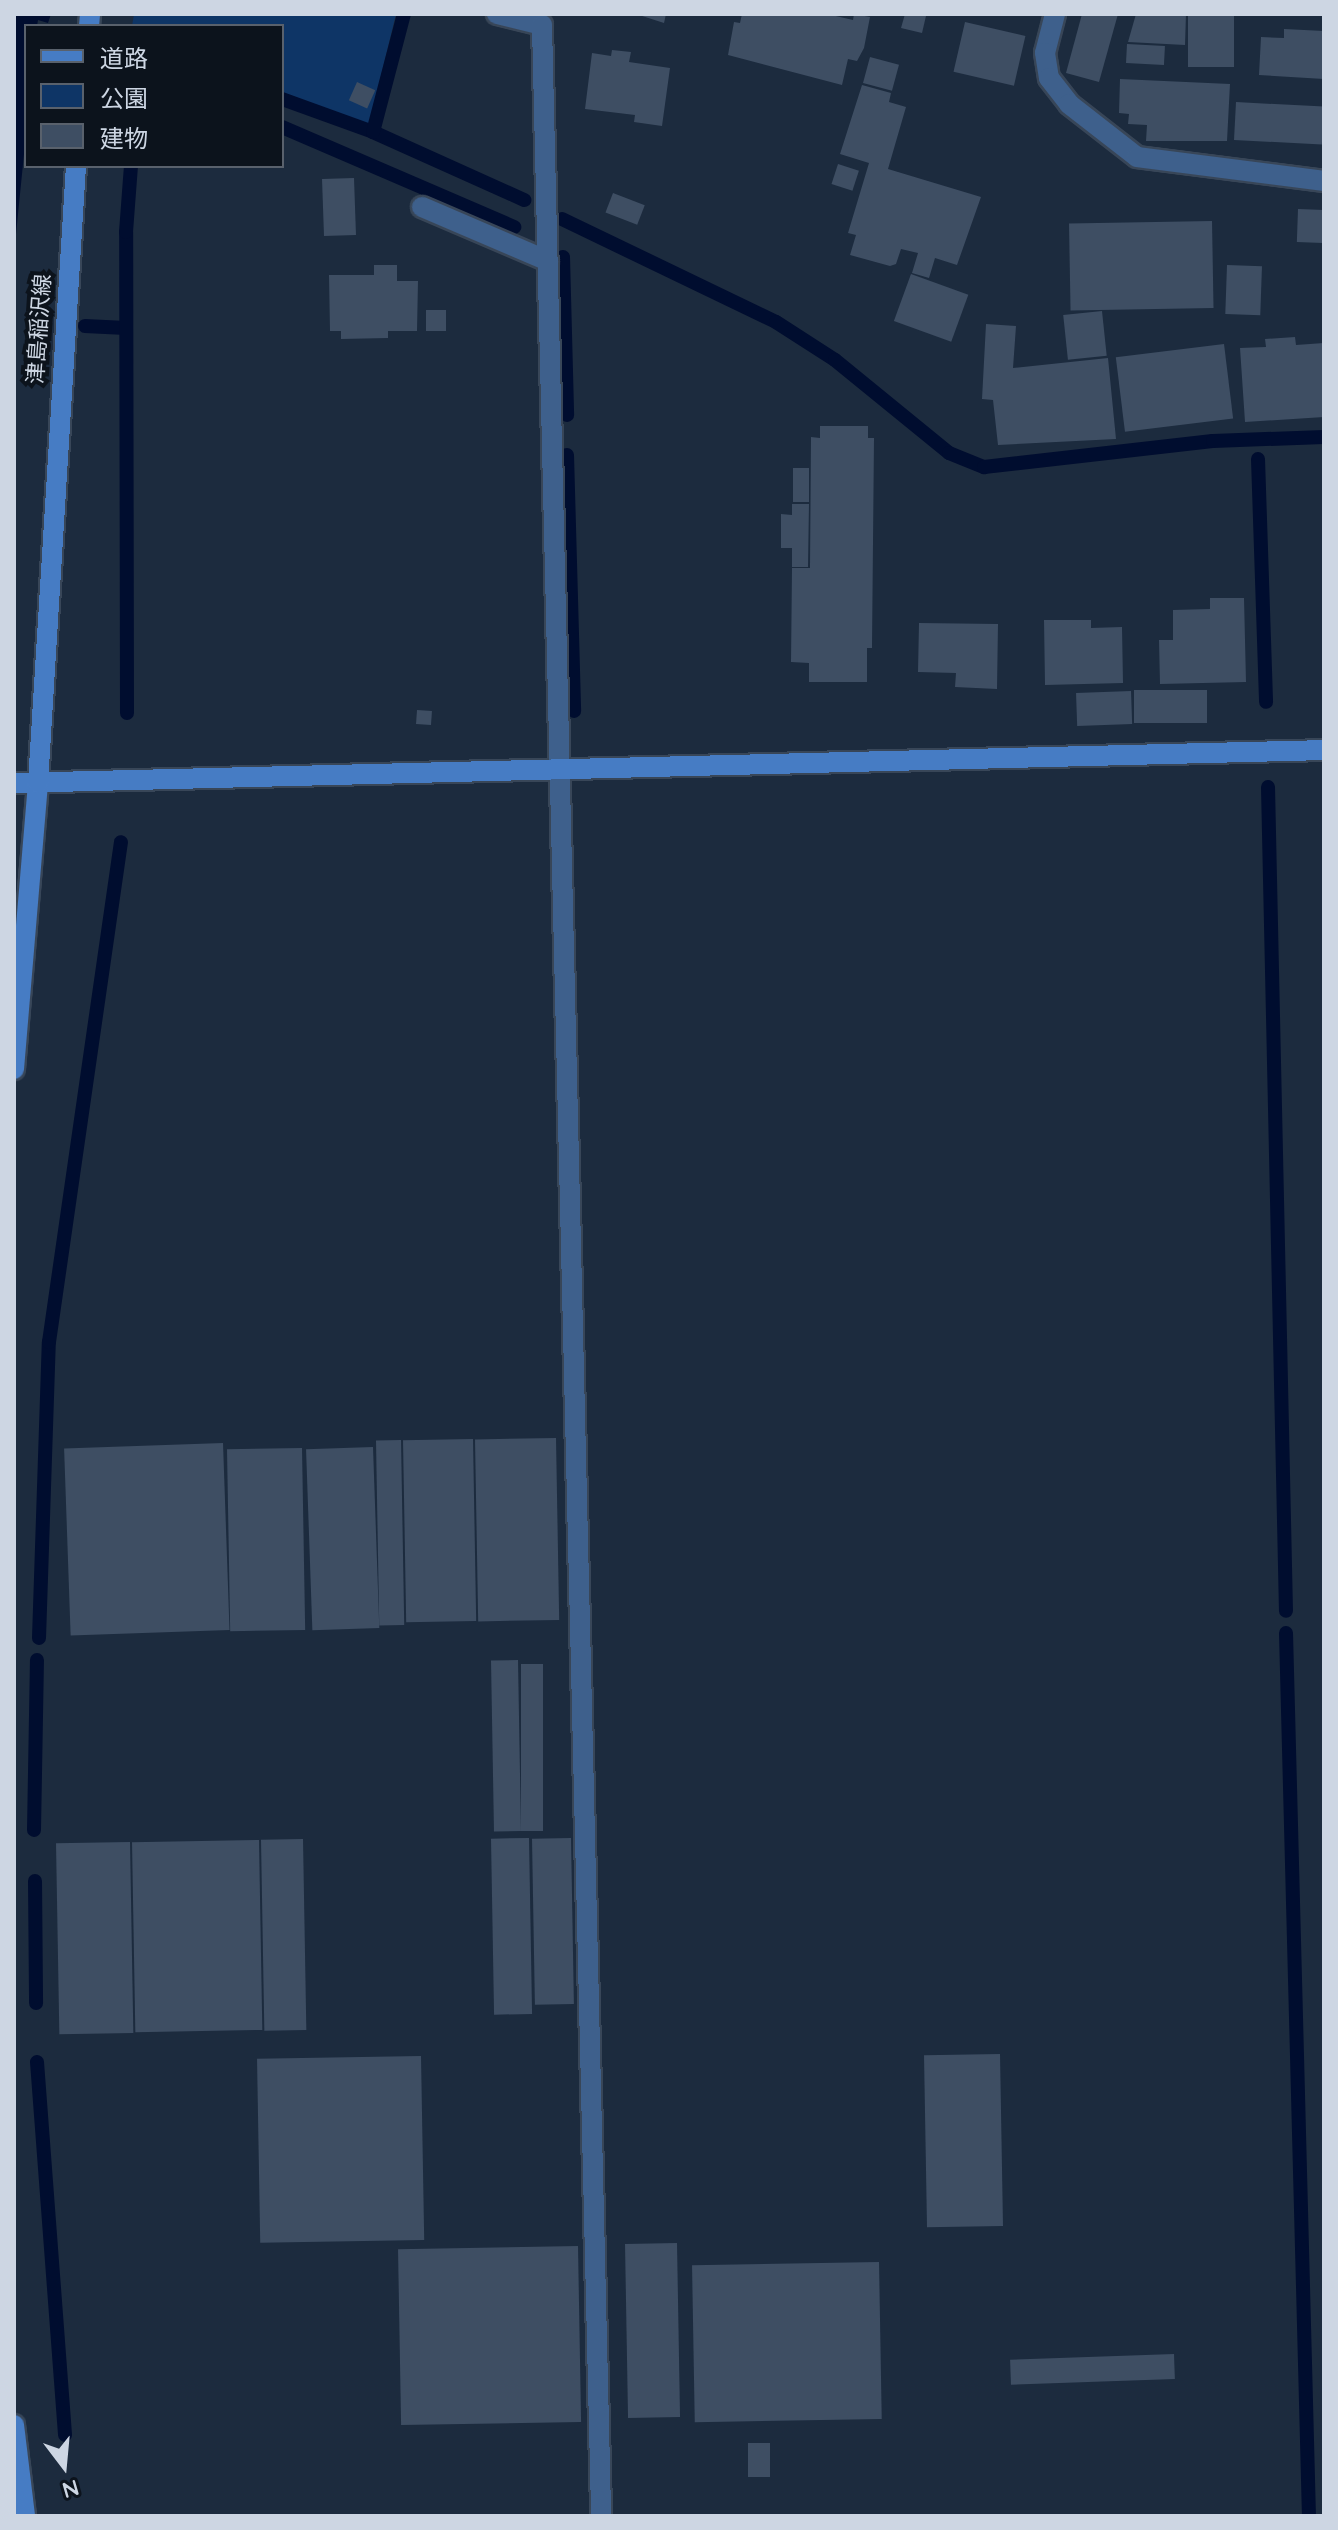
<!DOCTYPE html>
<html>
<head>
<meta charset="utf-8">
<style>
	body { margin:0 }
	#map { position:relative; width:1338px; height:2530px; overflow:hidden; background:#1c2b3e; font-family:Quicksand,"Noto Sans JP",sans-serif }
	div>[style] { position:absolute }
	.green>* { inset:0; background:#0e3566 }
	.water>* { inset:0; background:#000d2f }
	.stream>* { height:14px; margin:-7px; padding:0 7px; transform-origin:7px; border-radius:7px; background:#000d2f }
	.building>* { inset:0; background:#3e4e63; transform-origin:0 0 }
	.roads { filter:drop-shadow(2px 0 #384658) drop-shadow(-2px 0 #384658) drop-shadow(0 2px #384658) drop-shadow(0 -2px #384658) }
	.lane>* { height:20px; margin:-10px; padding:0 10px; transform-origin:10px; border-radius:10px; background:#3e608c }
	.street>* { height:20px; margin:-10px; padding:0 10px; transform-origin:10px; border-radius:10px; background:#3e608c }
	.secondary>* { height:20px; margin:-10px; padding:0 10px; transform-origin:10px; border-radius:10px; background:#467cc4 }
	span { translate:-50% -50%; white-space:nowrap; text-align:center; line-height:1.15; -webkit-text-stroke:8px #0c131c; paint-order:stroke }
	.street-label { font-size:22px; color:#cdd6e3 }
	.frame { position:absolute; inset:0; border:16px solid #cdd6e3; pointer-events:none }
	.legend { position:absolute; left:24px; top:24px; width:260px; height:144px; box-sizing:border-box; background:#0c131c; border:2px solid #59616c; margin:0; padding:10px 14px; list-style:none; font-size:24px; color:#cdd6e3 }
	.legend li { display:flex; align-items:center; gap:16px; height:40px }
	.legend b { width:40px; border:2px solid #59616c }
	.north { position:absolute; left:24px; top:2426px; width:80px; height:80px; -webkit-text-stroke:6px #0c131c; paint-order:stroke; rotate:164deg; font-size:22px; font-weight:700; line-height:32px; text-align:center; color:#cdd6e3 }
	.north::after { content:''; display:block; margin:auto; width:28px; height:36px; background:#cdd6e3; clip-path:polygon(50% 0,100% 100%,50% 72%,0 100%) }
</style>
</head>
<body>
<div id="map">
	<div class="green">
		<div style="clip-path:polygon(134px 14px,396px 14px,369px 125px,282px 92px,282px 26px,132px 26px)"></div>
	</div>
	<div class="water">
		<div style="clip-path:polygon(14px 14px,51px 14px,48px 23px,38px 20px,37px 26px,26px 26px,26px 134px,14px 254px)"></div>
	</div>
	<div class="stream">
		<div style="left:282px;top:99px;width:97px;rotate:19.9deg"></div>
		<div style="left:373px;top:132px;width:166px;rotate:24.2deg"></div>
		<div style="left:282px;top:127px;width:253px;rotate:23.3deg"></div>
		<div style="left:373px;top:132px;width:122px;rotate:-75.3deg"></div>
		<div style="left:562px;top:219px;width:237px;rotate:25.7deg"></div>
		<div style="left:776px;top:322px;width:70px;rotate:32.8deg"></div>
		<div style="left:835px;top:360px;width:147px;rotate:39.2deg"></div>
		<div style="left:949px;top:453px;width:38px;rotate:22deg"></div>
		<div style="left:984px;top:467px;width:230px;rotate:-6.5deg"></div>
		<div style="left:1213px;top:441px;width:111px;rotate:-2.1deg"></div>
		<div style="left:563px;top:257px;width:158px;rotate:88.5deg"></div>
		<div style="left:85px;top:326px;width:41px;rotate:2.8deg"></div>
		<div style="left:567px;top:455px;width:256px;rotate:88.4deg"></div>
		<div style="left:1258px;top:459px;width:243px;rotate:88.1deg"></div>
		<div style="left:127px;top:713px;width:481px;rotate:-90.1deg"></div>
		<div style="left:126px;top:232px;width:66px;rotate:-85.7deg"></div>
		<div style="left:1268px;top:787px;width:824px;rotate:88.75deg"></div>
		<div style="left:1286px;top:1633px;width:883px;rotate:88.51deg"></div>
		<div style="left:39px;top:1638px;width:296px;rotate:-88.1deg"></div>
		<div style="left:49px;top:1342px;width:505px;rotate:-81.81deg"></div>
		<div style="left:34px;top:1830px;width:170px;rotate:-89deg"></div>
		<div style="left:35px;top:1881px;width:122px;rotate:89.5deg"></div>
		<div style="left:37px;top:2062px;width:374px;rotate:85.7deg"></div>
	</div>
	<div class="building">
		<div style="clip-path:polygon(636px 14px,666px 14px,664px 23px)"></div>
		<div style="clip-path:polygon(742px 14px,827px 14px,853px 20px,854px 14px,870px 17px,864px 48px,857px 61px,848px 59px,842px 85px,728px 55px,734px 22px,740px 23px)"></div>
		<div style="clip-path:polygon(905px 14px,926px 16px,922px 33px,901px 28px)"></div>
		<div style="clip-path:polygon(1082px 14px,1118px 14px,1099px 82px,1066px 73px)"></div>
		<div style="clip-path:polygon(1136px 14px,1186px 14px,1185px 45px,1128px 42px)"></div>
		<div style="left:1188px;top:14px;width:46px;height:53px"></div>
		<div style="left:965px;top:22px;width:62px;height:51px;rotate:13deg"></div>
		<div style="clip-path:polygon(1284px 29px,1324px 31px,1324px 79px,1259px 75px,1261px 37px,1284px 38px)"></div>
		<div style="left:1127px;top:44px;width:38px;height:19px;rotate:3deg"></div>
		<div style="clip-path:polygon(612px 50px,631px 52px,629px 62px,670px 68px,662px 126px,634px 122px,635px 115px,585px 109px,592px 53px,611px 56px)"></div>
		<div style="left:870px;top:57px;width:30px;height:27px;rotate:15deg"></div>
		<div style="clip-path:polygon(1120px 79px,1230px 84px,1227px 141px,1146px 141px,1147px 125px,1128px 124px,1129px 114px,1119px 113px)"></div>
		<div style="left:357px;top:82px;width:20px;height:20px;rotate:24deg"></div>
		<div style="clip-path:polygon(862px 85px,891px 93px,889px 102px,906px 107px,888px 169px,981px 197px,957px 265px,935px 258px,929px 278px,912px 273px,918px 253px,901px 249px,896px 264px,890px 266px,850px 255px,856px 235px,848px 233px,869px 163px,840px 154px)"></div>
		<div style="left:1236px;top:102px;width:88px;height:38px;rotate:3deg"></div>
		<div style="left:838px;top:164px;width:22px;height:21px;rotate:18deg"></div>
		<div style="left:354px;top:178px;width:57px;height:32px;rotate:88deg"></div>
		<div style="left:613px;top:193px;width:34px;height:21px;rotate:21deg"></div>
		<div style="left:1298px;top:209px;width:26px;height:33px;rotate:2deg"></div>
		<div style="left:1212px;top:221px;width:87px;height:143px;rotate:89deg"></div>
		<div style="clip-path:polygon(374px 265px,397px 265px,397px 281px,418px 281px,417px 331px,388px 331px,388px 338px,341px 339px,341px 331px,330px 331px,329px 275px,374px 275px)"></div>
		<div style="left:1227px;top:265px;width:35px;height:49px;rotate:2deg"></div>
		<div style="left:911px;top:274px;width:61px;height:50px;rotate:20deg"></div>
		<div style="left:426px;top:310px;width:20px;height:21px"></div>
		<div style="left:1102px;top:311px;width:45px;height:39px;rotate:84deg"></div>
		<div style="clip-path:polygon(986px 324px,1016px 326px,1013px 368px,1108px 358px,1116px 439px,998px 445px,993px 400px,982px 399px)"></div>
		<div style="clip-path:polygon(1295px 337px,1296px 345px,1324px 343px,1324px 417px,1245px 422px,1240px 348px,1266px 347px,1265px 339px)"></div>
		<div style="left:1224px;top:344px;width:75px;height:109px;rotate:83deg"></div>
		<div style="clip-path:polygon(820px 426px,868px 426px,868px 438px,874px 438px,872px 648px,867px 648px,867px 682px,809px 682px,809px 663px,791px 662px,792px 568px,810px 568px,811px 437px,820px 438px)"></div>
		<div style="left:793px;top:468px;width:16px;height:34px"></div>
		<div style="clip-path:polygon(792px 504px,809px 504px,808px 567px,792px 567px,792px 548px,781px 548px,781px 514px,792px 515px)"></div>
		<div style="clip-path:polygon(1210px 598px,1244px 598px,1246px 682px,1160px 684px,1159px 640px,1173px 640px,1173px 610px,1210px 609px)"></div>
		<div style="clip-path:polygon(1044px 620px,1091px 620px,1091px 628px,1122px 627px,1123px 683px,1045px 685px)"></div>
		<div style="clip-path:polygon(919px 623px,998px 624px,997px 689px,955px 687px,956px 673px,918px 672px)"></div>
		<div style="left:1207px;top:690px;width:33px;height:73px;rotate:90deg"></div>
		<div style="left:1131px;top:691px;width:33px;height:55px;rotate:88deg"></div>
		<div style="left:417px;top:710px;width:15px;height:14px;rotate:4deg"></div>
		<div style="left:556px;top:1438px;width:182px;height:81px;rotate:89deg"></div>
		<div style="left:473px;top:1439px;width:182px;height:70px;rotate:89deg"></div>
		<div style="left:401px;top:1440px;width:185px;height:25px;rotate:89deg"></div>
		<div style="left:223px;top:1443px;width:187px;height:159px;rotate:88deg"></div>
		<div style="left:373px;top:1447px;width:181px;height:67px;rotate:88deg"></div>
		<div style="left:302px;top:1448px;width:182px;height:75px;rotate:89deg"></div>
		<div style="left:518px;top:1660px;width:171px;height:27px;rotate:89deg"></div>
		<div style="left:521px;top:1664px;width:22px;height:167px"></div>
		<div style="left:529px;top:1838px;width:176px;height:38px;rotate:89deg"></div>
		<div style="left:571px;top:1838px;width:166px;height:39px;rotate:89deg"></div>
		<div style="left:303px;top:1839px;width:191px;height:42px;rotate:89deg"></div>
		<div style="left:259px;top:1840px;width:190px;height:127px;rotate:89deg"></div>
		<div style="left:130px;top:1842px;width:191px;height:74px;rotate:89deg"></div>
		<div style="left:1000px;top:2054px;width:172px;height:76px;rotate:89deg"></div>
		<div style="left:421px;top:2056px;width:184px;height:164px;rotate:89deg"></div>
		<div style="left:677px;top:2243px;width:174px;height:52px;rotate:89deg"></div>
		<div style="left:578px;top:2246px;width:176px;height:180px;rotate:89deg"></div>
		<div style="left:879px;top:2262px;width:157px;height:187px;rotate:89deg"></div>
		<div style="left:1174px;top:2354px;width:25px;height:164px;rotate:88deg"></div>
		<div style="left:748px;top:2443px;width:22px;height:34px"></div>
	</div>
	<div class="roads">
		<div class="lane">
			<div style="left:422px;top:207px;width:137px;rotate:23.2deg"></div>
		</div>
		<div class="street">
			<div style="left:497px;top:14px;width:46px;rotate:13.7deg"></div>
			<div style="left:542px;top:25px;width:2492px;rotate:88.64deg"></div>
			<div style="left:1055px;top:14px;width:40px;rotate:104.4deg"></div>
			<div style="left:1045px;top:53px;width:25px;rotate:81deg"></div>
			<div style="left:1049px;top:78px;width:33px;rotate:52deg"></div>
			<div style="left:1069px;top:104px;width:86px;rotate:37.9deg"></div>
			<div style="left:1137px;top:157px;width:189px;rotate:7.3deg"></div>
		</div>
		<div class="secondary">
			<div style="left:89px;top:26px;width:12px;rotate:-85deg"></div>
			<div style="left:14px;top:783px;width:1310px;rotate:-1.44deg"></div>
			<div style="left:14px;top:1069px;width:287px;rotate:-85.2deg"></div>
			<div style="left:38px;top:783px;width:618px;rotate:-86.48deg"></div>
			<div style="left:14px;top:2425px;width:92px;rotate:83.1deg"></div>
		</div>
	</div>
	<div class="street-label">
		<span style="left:39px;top:329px;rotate:-86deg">津島稲沢線</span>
	</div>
	<div class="frame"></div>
	<ul class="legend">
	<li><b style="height:10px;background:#467cc4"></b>道路</li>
	<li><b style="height:22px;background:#0e3566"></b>公園</li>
	<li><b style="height:22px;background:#3e4e63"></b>建物</li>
	</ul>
	<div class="north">N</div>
</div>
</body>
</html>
